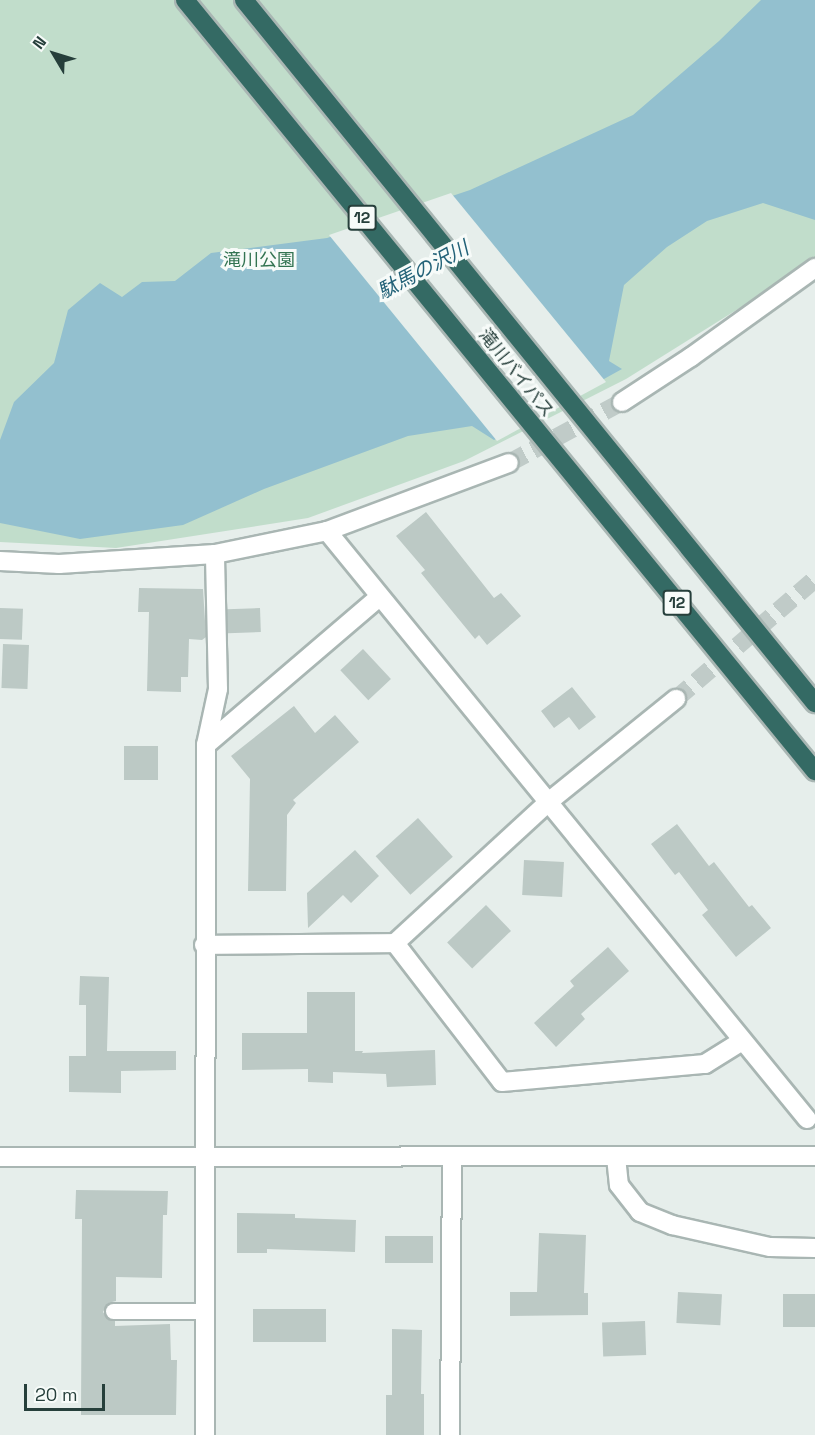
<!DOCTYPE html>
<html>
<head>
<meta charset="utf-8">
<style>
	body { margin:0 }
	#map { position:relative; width:815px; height:1435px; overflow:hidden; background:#e6eeeb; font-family:"Space Grotesk","Noto Sans JP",sans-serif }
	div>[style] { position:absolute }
	.green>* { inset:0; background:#c1ddcb }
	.water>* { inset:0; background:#93c0cf }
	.pier>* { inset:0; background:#e6eeeb }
	.building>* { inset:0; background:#bcc9c5; transform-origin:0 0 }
	.street-tunnel>* { height:18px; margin-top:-9px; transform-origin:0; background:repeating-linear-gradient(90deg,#c0cbc8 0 18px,transparent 0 27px) }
	.roads { filter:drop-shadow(2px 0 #a9b6b3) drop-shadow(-2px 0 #a9b6b3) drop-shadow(0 2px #a9b6b3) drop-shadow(0 -2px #a9b6b3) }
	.lane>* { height:15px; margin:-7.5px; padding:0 7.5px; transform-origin:7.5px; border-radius:7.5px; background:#fff }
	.street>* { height:18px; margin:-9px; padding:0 9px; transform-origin:9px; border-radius:9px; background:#fff }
	.secondary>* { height:18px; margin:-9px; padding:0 9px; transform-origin:9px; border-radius:9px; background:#fff }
	.highway>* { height:18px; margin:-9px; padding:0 9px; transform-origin:9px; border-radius:9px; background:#346a64 }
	span { translate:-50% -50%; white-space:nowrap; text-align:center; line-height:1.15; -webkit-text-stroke:6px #f7fbf9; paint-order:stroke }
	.shield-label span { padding:2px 4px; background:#f7fbf9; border:2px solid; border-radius:4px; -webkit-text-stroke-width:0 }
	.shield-label { font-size:16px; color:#263f3b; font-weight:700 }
	.park-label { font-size:18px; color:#337452 }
	.street-label { font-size:18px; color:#263f3b }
	.water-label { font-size:20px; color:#236278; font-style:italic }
	.north { position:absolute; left:24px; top:24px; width:60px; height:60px; -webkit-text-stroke:4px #f7fbf9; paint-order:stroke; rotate:308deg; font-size:16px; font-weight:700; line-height:24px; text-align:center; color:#263f3b }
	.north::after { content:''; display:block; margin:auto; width:21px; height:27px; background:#263f3b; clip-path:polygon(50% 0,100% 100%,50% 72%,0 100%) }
	.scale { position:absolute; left:24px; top:1384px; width:81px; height:27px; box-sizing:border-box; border:3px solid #263f3b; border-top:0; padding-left:8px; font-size:18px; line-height:21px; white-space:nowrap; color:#263f3b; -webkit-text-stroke:4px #f7fbf9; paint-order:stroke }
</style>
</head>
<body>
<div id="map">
	<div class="green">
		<div style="clip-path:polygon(0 0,815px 0,815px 261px,626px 379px,464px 461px,308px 518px,116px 548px,0 542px)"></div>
	</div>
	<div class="water">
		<div style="clip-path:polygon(761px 0,815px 0,815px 220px,763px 203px,707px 221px,667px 247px,624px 285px,609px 361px,622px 369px,494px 440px,472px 426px,408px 436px,264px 489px,183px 525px,80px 539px,0 523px,0 440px,14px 402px,54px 363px,68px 310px,100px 283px,122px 297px,142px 282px,175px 281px,211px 253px,327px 238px,470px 190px,633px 115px,719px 41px)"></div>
	</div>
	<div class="pier">
		<div style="clip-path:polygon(451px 193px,606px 382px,497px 441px,329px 235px)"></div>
	</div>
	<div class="building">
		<div style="clip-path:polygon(426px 512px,494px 598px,501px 593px,521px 616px,487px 645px,479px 635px,475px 639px,452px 611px,421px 573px,425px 570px,396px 536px)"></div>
		<div style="clip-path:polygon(139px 588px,203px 589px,206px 637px,202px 640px,189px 639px,188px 677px,181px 677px,181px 692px,147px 691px,149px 612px,138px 612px)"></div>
		<div style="left:0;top:608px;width:23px;height:31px;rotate:2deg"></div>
		<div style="left:260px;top:608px;width:24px;height:33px;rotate:88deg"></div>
		<div style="left:3px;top:644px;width:26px;height:44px;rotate:2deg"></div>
		<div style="left:363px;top:649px;width:41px;height:31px;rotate:47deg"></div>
		<div style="clip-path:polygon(572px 687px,596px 717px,579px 730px,569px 717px,554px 728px,541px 711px)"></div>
		<div style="clip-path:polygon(294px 706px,315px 733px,335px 715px,359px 742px,293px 800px,296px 803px,287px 815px,287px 824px,286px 891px,248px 891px,250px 779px,231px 756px)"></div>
		<div style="left:124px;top:746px;width:34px;height:34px"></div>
		<div style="left:418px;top:818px;width:52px;height:57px;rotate:48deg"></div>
		<div style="clip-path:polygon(677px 824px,709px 866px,714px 862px,749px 907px,752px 905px,771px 928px,736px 957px,702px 915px,708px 910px,679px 872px,675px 875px,651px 844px)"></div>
		<div style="clip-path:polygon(355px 850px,379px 876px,351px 903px,343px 895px,308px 928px,307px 893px)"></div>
		<div style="left:524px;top:860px;width:40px;height:35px;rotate:3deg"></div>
		<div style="left:486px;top:905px;width:36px;height:54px;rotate:46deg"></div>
		<div style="clip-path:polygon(608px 947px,629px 971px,581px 1014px,585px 1019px,556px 1047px,534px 1023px,574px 986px,570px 981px)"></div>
		<div style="clip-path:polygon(80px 976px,109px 977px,107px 1051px,176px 1051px,176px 1070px,121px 1071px,121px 1093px,69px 1092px,69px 1056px,86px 1056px,86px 1005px,79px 1005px)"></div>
		<div style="clip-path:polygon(307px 992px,355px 992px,355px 1051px,363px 1051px,362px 1053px,435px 1050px,436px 1085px,387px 1087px,386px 1074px,333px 1072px,333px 1083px,308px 1082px,308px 1069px,242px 1070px,242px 1033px,307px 1033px)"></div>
		<div style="clip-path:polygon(76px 1190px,168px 1191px,167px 1215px,163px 1215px,162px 1278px,116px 1277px,116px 1301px,108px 1303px,103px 1312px,108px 1319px,115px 1321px,115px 1326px,170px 1324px,171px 1360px,177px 1360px,176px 1415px,81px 1415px,82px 1219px,75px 1219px)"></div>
		<div style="clip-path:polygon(237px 1213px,295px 1214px,295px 1218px,356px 1220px,355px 1252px,267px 1249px,267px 1253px,237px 1253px)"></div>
		<div style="clip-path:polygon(539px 1233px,586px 1235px,584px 1293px,588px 1293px,588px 1315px,510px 1316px,510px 1292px,537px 1292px)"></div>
		<div style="left:433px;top:1236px;width:27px;height:48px;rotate:90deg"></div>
		<div style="left:678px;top:1292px;width:44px;height:31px;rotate:3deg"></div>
		<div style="left:783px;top:1294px;width:32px;height:33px"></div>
		<div style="left:253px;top:1309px;width:73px;height:33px"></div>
		<div style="left:645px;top:1321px;width:34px;height:43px;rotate:88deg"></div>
		<div style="clip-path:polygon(392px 1329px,422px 1330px,421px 1394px,424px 1394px,424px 1435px,386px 1435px,386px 1395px,392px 1395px)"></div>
	</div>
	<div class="street-tunnel">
		<div style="left:509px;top:463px;width:128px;rotate:-28.4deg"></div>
		<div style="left:676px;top:699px;width:184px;rotate:-40.8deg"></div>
	</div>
	<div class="roads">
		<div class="lane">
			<div style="left:113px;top:1311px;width:91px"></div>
		</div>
		<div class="street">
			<div style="left:622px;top:402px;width:82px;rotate:-33.1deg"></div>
			<div style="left:691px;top:357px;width:153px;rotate:-35.7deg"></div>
			<div style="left:327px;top:531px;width:759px;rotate:50.77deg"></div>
			<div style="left:0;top:561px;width:59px;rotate:2.9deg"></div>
			<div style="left:59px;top:564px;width:156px;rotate:-3.7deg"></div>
			<div style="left:215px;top:554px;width:114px;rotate:-11.6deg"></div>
			<div style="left:327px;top:531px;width:194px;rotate:-20.5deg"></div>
			<div style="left:206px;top:745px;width:57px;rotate:-77.9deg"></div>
			<div style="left:218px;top:689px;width:135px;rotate:-91.3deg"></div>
			<div style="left:395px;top:943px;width:175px;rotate:52.4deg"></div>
			<div style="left:502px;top:1082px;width:204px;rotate:-5.1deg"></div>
			<div style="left:705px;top:1064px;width:44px;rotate:-31.9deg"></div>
			<div style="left:204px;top:945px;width:191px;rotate:-0.6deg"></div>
			<div style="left:395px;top:943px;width:207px;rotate:-42.6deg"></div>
			<div style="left:547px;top:803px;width:166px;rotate:-38.9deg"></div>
			<div style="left:616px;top:1157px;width:28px;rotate:84deg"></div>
			<div style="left:619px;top:1185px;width:34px;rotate:52deg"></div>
			<div style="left:640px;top:1212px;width:35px;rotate:22deg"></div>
			<div style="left:672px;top:1225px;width:100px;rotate:12.7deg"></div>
			<div style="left:770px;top:1247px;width:45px;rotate:1.3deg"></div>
			<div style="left:205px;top:1435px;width:690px;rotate:-89.92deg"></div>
			<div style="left:206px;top:745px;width:228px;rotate:-40.5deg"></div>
			<div style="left:450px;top:1435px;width:278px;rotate:-89.6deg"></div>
		</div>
		<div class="secondary">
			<div style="left:0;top:1157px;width:815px;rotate:-0.07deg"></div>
		</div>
		<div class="highway">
			<div style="left:185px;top:0;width:996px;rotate:50.75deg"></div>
			<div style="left:244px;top:0;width:906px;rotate:50.92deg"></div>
		</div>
	</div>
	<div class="shield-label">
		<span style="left:362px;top:218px">12</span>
		<span style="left:677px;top:603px">12</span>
	</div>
	<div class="park-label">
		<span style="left:259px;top:260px">滝川公園</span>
	</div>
	<div class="street-label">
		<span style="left:516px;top:373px;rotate:51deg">滝川バイパス</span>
	</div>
	<div class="water-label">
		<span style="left:423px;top:270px;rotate:-28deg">駄馬の沢川</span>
	</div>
	<div class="north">N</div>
	<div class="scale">20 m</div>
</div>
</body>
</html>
